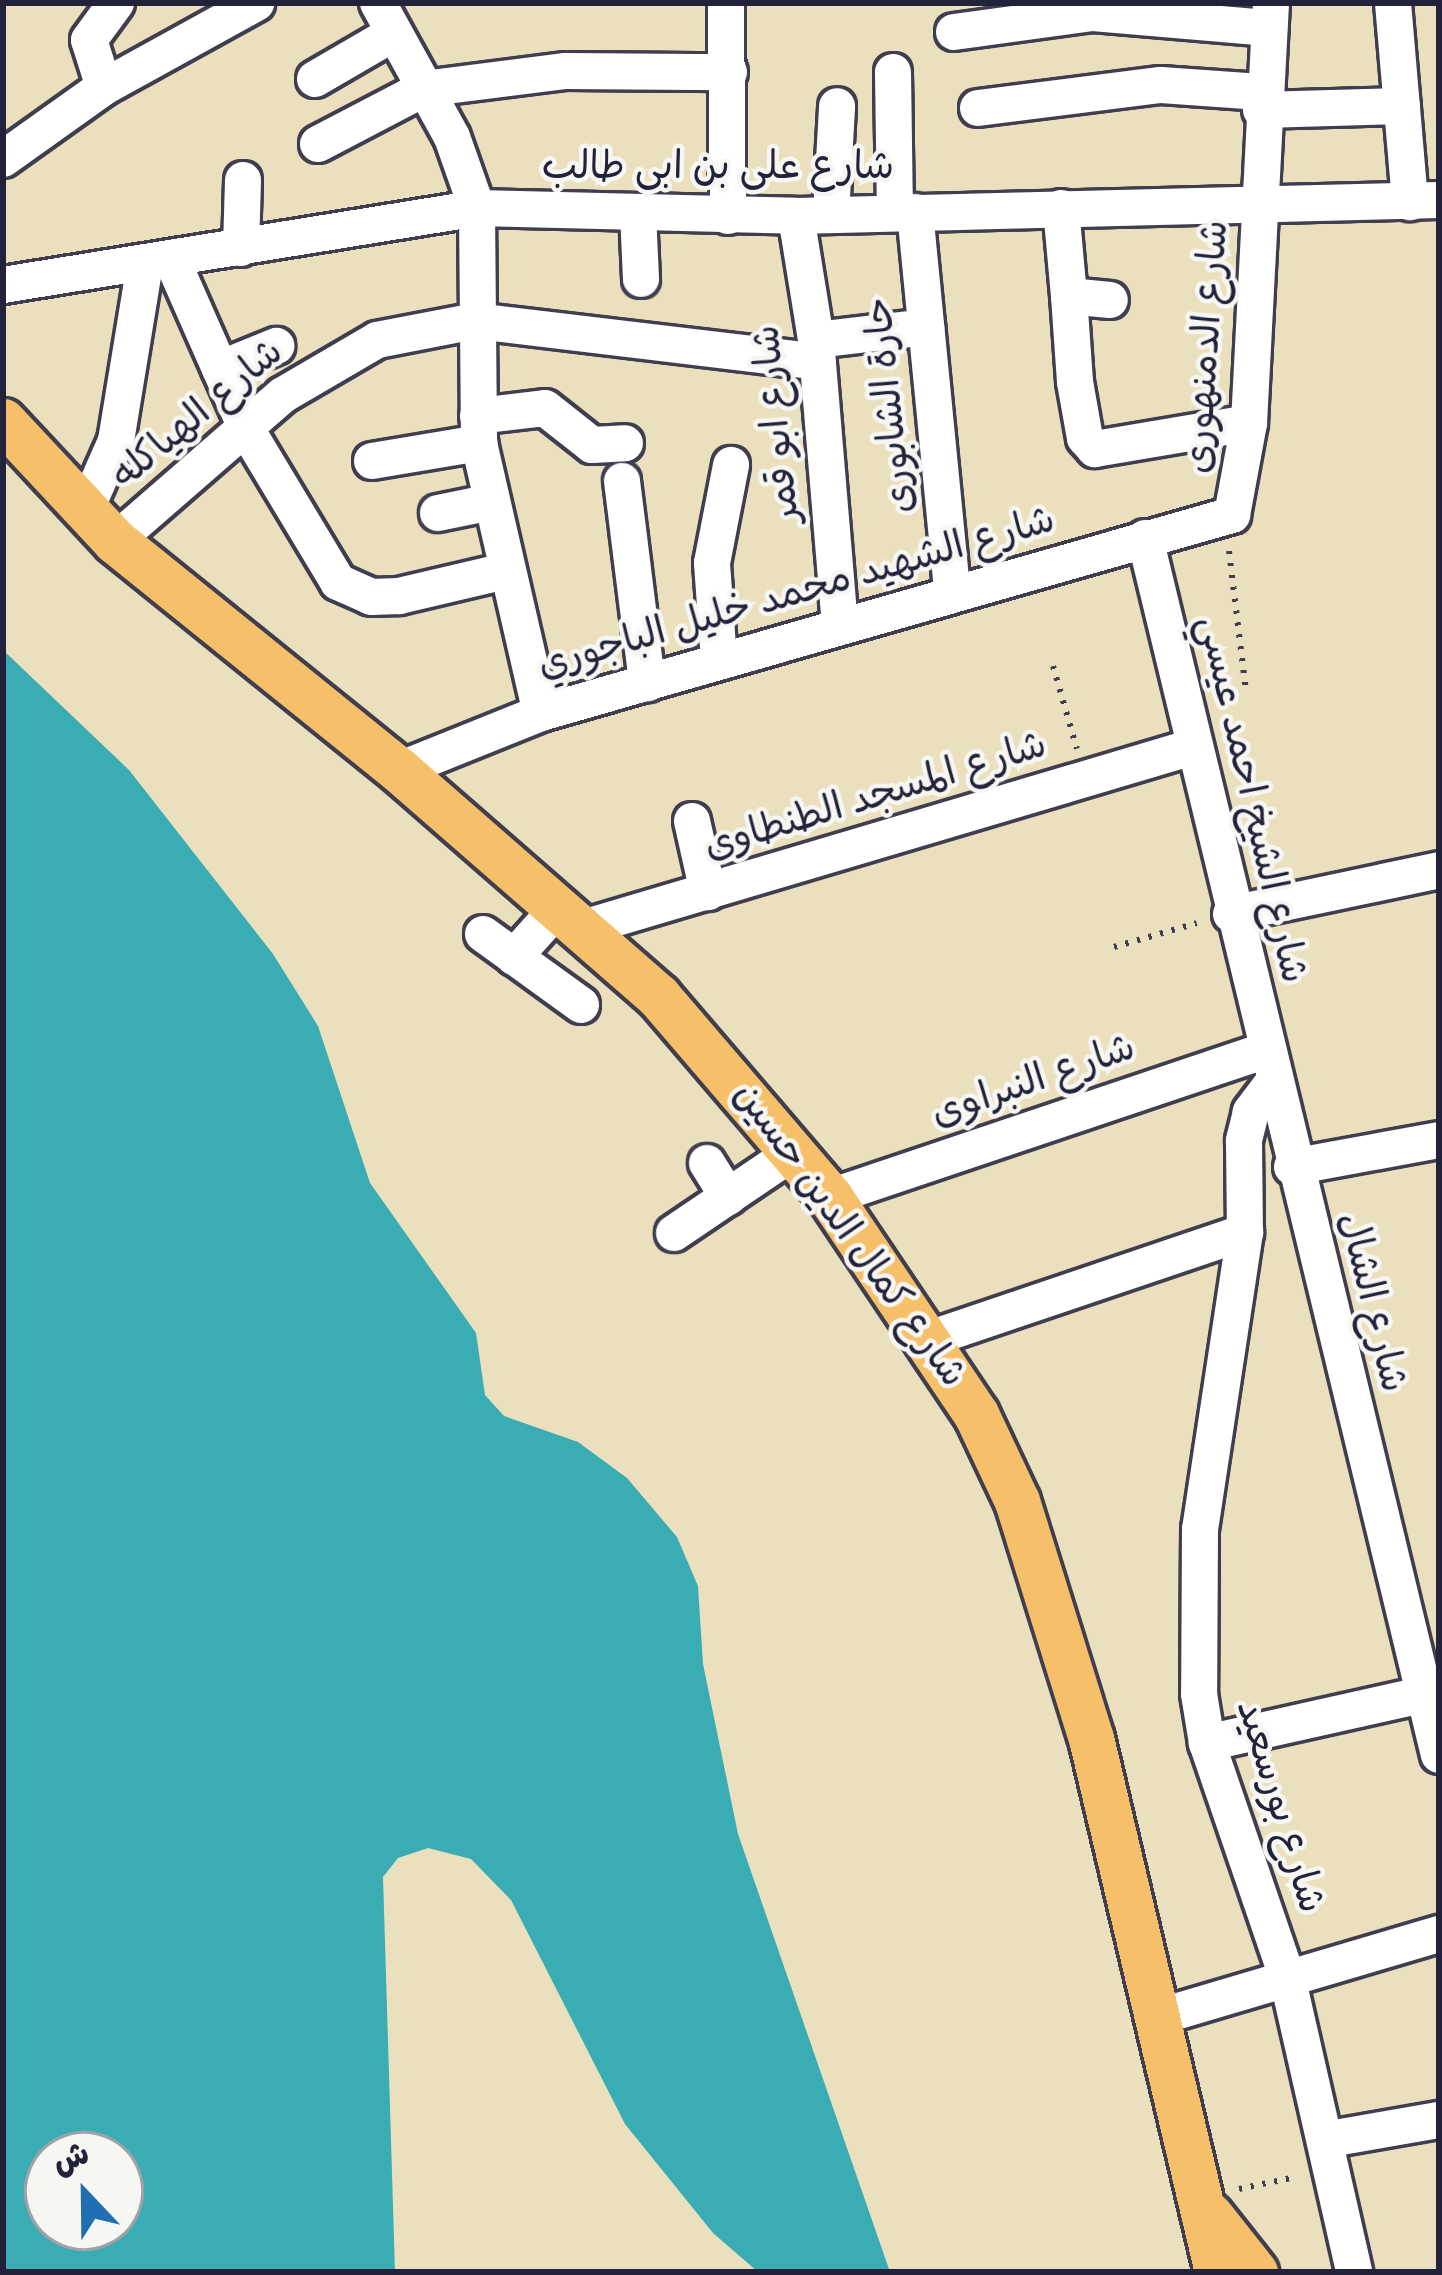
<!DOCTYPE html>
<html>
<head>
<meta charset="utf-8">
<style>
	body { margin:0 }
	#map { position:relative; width:1442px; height:2275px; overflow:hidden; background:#eae0bd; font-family:"Indie Flower","Playpen Sans Arabic",sans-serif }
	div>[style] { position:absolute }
	.water>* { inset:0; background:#3aacb3 }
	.path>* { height:6px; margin-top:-3px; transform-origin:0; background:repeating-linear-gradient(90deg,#403e4e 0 3px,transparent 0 12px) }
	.roads { filter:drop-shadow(3px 0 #403e4e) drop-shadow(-3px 0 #403e4e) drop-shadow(0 3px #403e4e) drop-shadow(0 -3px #403e4e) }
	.minor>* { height:36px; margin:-18px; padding:0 18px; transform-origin:18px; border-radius:18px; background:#fff }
	.major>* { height:45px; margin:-22.5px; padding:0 22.5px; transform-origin:22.5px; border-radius:22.5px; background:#f6c06b }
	span { translate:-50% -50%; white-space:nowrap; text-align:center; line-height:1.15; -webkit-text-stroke:9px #f6f6f2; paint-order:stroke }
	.street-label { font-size:39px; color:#22223b }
	.frame { position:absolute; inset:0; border:6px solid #22223b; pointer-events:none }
	.north { position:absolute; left:24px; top:2131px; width:120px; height:120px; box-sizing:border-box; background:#f6f6f2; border:3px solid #a1a1a9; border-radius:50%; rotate:338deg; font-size:33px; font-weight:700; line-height:48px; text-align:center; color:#22223b }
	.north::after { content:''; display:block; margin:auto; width:42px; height:54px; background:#1f6fb2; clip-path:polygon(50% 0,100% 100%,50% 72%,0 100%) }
</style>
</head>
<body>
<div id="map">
	<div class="water">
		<div style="clip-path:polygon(evenodd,3px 650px,129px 770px,273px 954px,318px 1026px,370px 1183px,476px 1333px,485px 1395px,504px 1416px,578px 1442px,627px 1478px,677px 1537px,698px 1586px,703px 1664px,738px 1834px,890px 2272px,758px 2272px,713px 2233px,625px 2124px,511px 1900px,471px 1859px,428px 1848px,398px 1858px,383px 1877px,395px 2272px,3px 2272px,3px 650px,48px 2155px,120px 2155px,120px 2227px,48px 2227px,48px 2155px)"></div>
	</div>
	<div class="path">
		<div style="left:1229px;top:551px;width:141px;rotate:83.1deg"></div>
		<div style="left:1053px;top:666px;width:86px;rotate:73.9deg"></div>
		<div style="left:1114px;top:947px;width:86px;rotate:-16.1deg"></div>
		<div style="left:1239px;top:2189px;width:58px;rotate:-11.9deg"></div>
	</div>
	<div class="roads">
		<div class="minor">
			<div style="left:378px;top:3px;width:153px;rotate:61.1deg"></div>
			<div style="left:452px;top:137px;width:75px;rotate:70.6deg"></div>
			<div style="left:477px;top:208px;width:235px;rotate:89.5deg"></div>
			<div style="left:479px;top:443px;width:277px;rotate:77.1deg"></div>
			<div style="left:726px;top:3px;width:213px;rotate:89.5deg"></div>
			<div style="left:1393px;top:3px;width:200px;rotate:85.1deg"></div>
			<div style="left:954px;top:32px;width:140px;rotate:-7.8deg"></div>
			<div style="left:1093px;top:13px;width:177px;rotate:4.9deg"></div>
			<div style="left:893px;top:72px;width:141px;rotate:89.2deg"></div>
			<div style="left:315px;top:79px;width:91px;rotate:-30.2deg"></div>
			<div style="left:104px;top:87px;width:49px;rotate:-107.7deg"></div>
			<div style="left:89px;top:40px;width:46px;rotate:-53.9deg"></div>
			<div style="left:978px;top:108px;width:184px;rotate:-7.2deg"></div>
			<div style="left:1161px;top:85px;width:100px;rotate:4deg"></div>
			<div style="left:1261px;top:110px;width:141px;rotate:-1.6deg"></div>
			<div style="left:318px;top:144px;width:119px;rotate:-27.6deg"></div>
			<div style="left:423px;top:89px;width:144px;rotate:-7.2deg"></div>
			<div style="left:566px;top:71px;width:163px;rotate:0.4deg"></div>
			<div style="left:3px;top:159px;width:124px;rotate:-35.5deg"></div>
			<div style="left:104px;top:87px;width:174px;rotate:-28.9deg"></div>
			<div style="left:1061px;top:208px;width:88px;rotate:84.8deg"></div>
			<div style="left:1069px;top:296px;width:41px;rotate:5.6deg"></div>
			<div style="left:915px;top:212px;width:380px;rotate:84.4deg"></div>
			<div style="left:638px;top:213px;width:66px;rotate:87.4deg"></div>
			<div style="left:831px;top:215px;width:109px;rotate:-86.8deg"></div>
			<div style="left:796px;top:216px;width:126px;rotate:80.8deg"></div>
			<div style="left:816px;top:340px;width:286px;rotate:85.2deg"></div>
			<div style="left:241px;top:248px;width:68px;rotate:-88.3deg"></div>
			<div style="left:172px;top:260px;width:188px;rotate:66.2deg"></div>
			<div style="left:248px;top:432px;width:175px;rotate:59deg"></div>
			<div style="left:338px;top:582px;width:36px;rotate:24deg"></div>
			<div style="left:371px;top:597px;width:28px;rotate:-2deg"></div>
			<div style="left:399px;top:596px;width:110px;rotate:-13.2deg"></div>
			<div style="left:3px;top:285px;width:480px;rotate:-9.2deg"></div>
			<div style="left:477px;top:208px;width:319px;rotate:1.4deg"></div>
			<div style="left:796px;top:216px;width:643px;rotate:-1.43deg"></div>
			<div style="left:1069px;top:296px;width:86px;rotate:86deg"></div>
			<div style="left:1075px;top:382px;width:57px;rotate:79.9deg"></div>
			<div style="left:1085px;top:438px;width:15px;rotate:48deg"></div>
			<div style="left:1095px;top:449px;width:156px;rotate:-9.6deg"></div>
			<div style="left:816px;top:340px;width:111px;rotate:-6.7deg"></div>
			<div style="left:220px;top:369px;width:61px;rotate:-22.3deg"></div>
			<div style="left:478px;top:416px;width:67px;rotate:-6.8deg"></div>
			<div style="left:545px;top:408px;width:60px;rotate:38.2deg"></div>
			<div style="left:592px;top:445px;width:33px;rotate:-3deg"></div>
			<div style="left:372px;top:461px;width:109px;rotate:-9.5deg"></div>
			<div style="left:622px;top:481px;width:204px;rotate:82.9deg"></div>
			<div style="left:85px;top:511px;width:77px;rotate:-66.1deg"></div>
			<div style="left:116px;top:441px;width:179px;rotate:-80.7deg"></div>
			<div style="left:438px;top:513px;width:55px;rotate:-11.5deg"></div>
			<div style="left:1145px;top:538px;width:1252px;rotate:76.42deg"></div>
			<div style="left:115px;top:541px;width:223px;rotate:-41deg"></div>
			<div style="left:283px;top:395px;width:109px;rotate:-30.3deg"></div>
			<div style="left:377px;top:340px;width:101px;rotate:-10.9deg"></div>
			<div style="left:476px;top:321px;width:344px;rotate:6.8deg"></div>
			<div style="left:719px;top:661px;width:98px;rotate:-94.1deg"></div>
			<div style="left:712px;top:563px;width:100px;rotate:-79deg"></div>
			<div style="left:399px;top:770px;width:153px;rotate:-21.9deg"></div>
			<div style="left:541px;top:713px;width:719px;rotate:-15.99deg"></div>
			<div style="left:1232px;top:515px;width:94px;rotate:-79.5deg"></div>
			<div style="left:1249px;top:423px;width:421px;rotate:-87deg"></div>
			<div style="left:692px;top:821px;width:73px;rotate:77.3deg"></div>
			<div style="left:1231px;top:914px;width:213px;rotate:-11.9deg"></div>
			<div style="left:583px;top:928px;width:636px;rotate:-16.53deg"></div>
			<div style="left:483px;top:934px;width:121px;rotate:35.9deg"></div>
			<div style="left:514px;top:957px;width:66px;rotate:-48.1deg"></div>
			<div style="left:1274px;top:1081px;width:39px;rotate:127deg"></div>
			<div style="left:1251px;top:1112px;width:30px;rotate:104deg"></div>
			<div style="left:1244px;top:1141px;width:91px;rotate:89.4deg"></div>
			<div style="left:1245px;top:1232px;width:300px;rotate:98.6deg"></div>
			<div style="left:1200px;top:1529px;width:165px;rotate:90.3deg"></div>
			<div style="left:1199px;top:1694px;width:50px;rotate:80.7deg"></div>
			<div style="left:1207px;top:1743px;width:246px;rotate:71.1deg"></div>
			<div style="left:1287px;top:1976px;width:303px;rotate:77.2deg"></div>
			<div style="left:707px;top:1163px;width:40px;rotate:58deg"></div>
			<div style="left:1292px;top:1167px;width:149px;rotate:-10.4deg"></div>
			<div style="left:830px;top:1197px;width:460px;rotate:-18.6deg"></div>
			<div style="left:674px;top:1233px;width:146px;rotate:-34.1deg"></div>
			<div style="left:926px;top:1340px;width:337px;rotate:-18.7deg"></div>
			<div style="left:1207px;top:1743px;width:238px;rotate:-12.6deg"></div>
			<div style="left:1162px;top:2016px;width:289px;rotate:-16.5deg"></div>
			<div style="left:1330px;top:2139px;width:111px;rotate:-9.9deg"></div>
		</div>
		<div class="major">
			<div style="left:3px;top:421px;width:164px;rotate:47deg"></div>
			<div style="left:115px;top:541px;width:365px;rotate:38.9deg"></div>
			<div style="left:399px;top:770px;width:344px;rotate:41.1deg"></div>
			<div style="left:658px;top:996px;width:265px;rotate:49.4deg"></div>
			<div style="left:830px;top:1197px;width:262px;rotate:56.1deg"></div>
			<div style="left:976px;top:1414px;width:96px;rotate:64.8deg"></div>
			<div style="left:1017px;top:1501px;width:248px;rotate:72.7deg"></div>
			<div style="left:1091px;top:1738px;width:549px;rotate:76.72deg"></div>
			<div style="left:1210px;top:2215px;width:73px;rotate:51.7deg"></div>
		</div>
	</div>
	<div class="street-label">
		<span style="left:718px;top:169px">شارع على بن ابى طالب</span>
		<span style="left:1209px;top:347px;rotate:-86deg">شارع الدمنهورى</span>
		<span style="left:892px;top:405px;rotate:-96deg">حارة الشابورى</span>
		<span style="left:199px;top:416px;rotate:-40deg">شارع الهياكله</span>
		<span style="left:779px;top:424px;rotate:-96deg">شارع ابو قمر</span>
		<span style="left:797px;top:595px;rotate:-16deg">شارع الشهيد محمد خليل الباجوري</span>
		<span style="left:876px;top:798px;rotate:-17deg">شارع المسجد الطنطاوى</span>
		<span style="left:1250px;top:800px;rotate:77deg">شارع الشيخ احمد عيسي</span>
		<span style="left:1034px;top:1083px;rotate:-19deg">شارع النبراوى</span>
		<span style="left:848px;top:1236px;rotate:54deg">شارع كمال الدين حسين</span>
		<span style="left:1370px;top:1303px;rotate:76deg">شارع الشال</span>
		<span style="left:1278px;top:1807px;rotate:73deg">شارع بورسعيد</span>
	</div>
	<div class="frame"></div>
	<div class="north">ش</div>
</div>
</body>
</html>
